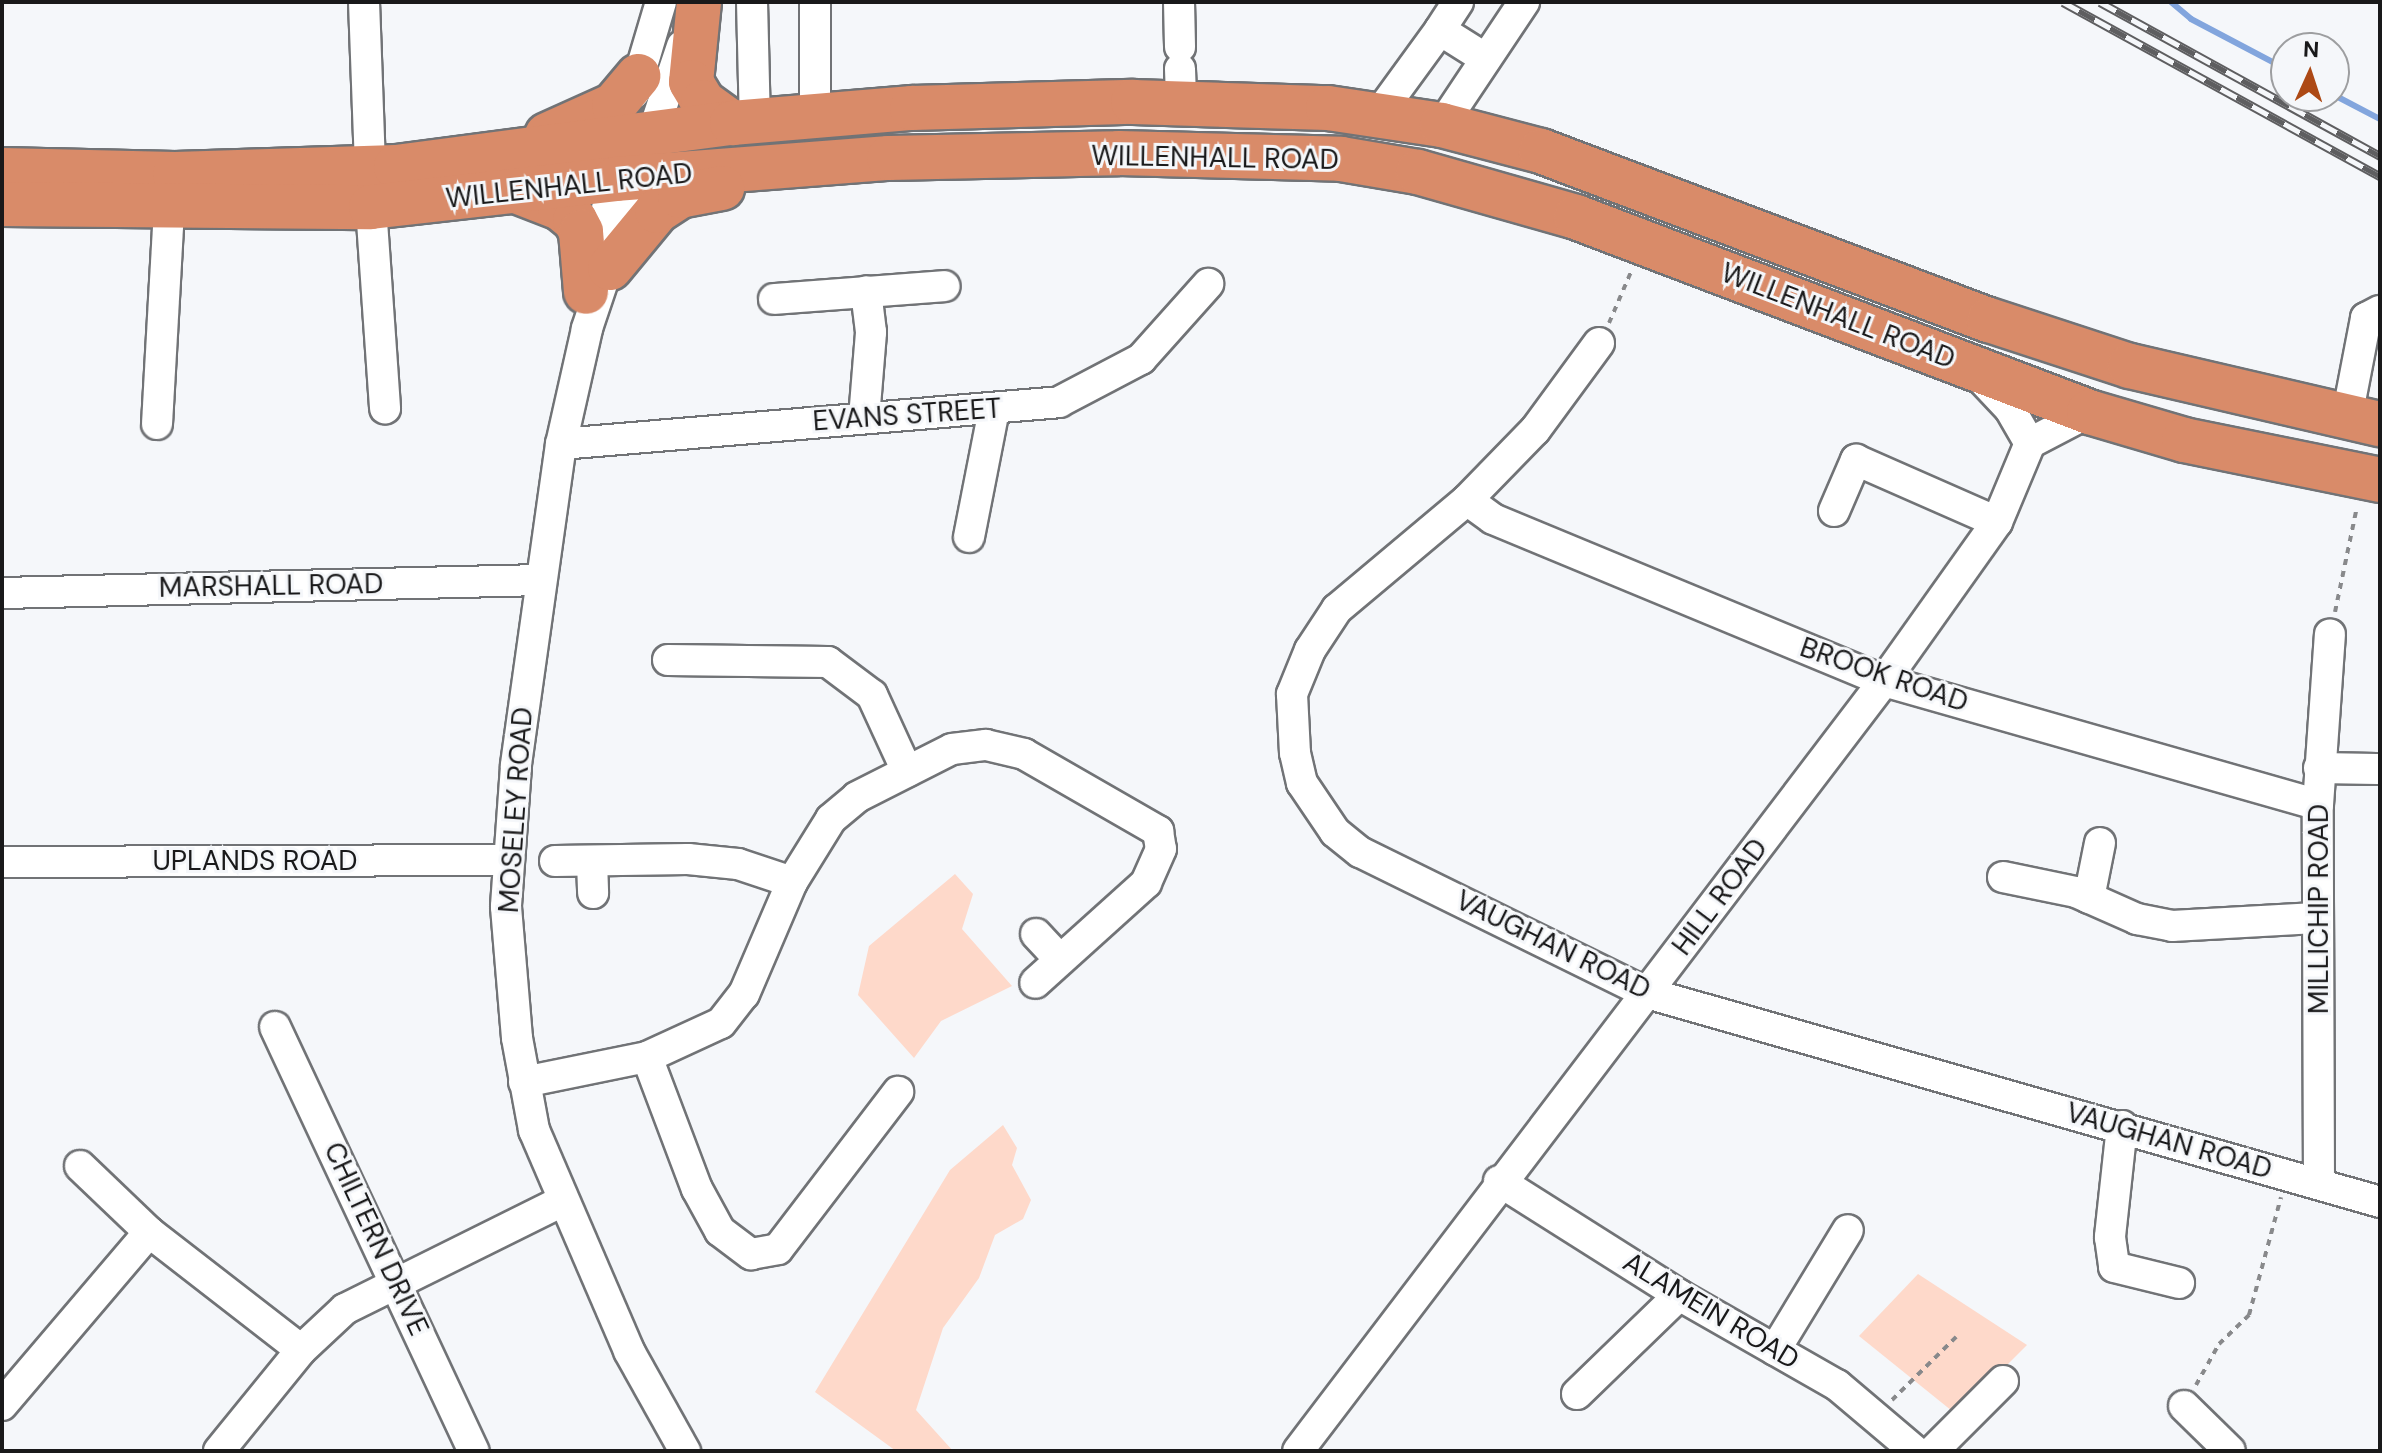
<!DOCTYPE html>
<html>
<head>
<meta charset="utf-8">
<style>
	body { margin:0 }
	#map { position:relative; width:2382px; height:1453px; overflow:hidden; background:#f5f7fa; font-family:"DM Sans",sans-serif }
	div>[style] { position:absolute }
	.green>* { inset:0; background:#fed9ca }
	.stream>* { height:6px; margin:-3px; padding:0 3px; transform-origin:3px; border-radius:3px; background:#82a5dd }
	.path>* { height:4px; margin-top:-2px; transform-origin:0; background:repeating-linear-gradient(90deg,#88898b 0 6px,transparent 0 12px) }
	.roads { filter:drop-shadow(2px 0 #717376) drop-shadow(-2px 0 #717376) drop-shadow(0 2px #717376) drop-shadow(0 -2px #717376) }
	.minor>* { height:30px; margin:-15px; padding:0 15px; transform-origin:15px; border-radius:15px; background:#fff }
	.highway>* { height:44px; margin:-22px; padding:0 22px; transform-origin:22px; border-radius:22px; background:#d98b69 }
	.rail>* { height:9px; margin-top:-4.5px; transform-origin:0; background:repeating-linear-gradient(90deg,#f5f7fa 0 18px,#5e5e60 0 36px); box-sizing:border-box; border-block:2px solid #5e5e60 }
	span { translate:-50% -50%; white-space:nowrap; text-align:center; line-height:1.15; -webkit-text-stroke:6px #f5f7fa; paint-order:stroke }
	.street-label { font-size:28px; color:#19191a }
	.frame { position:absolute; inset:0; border:4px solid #19191a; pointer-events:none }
	.north { position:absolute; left:2270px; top:32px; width:80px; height:80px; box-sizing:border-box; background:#f5f7fa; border:2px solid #9d9ea0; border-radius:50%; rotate:3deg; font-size:22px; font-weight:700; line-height:32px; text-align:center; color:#19191a }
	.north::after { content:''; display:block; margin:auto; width:28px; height:36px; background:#ad4915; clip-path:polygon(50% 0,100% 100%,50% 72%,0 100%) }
</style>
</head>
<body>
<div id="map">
	<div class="green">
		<div style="clip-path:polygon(955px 874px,973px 894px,962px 929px,1012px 986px,941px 1021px,914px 1058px,858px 995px,869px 946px)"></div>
		<div style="clip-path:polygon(1003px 1125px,1017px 1148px,1012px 1165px,1031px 1200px,1023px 1219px,995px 1235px,979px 1278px,943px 1328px,916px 1410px,953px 1451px,896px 1451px,815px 1392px,950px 1170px)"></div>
		<div style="clip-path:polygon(1918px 1274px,2027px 1345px,1957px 1415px,1859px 1336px)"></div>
	</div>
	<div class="stream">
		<div style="left:2171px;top:2px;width:26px;rotate:40deg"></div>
		<div style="left:2191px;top:19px;width:107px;rotate:27.8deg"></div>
		<div style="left:2334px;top:95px;width:52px;rotate:27.6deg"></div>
	</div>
	<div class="path">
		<div style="left:1609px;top:323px;width:56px;rotate:-66.7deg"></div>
		<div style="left:2335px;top:612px;width:107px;rotate:-78.2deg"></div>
		<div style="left:2196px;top:1385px;width:47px;rotate:-60.7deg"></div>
		<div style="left:2219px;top:1344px;width:42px;rotate:-44deg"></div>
		<div style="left:2249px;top:1315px;width:122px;rotate:-74.8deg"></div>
		<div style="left:1892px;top:1400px;width:90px;rotate:-44.5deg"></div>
	</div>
	<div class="roads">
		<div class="minor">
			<div style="left:364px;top:2px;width:166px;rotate:87.9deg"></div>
			<div style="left:752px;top:2px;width:119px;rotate:88.6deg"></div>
			<div style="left:815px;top:2px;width:114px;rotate:90deg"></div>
			<div style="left:1179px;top:2px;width:45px;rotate:88.7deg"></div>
			<div style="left:1458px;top:2px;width:33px;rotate:123deg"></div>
			<div style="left:1440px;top:30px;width:54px;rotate:32.2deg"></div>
			<div style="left:682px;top:46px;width:299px;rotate:108.6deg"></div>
			<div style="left:587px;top:329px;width:118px;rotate:102.7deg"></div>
			<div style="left:561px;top:444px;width:325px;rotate:98deg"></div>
			<div style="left:516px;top:766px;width:141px;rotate:94.1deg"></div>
			<div style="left:506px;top:907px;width:131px;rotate:85.2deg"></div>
			<div style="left:517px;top:1038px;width:94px;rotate:79.5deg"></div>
			<div style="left:534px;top:1130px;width:241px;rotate:66.7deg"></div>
			<div style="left:629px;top:1351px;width:115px;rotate:60.8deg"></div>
			<div style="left:1180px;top:69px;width:34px;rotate:88deg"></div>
			<div style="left:634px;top:93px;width:95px;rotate:-73.5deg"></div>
			<div style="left:1378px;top:115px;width:105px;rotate:-53.9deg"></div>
			<div style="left:1442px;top:125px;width:148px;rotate:-56.3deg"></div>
			<div style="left:371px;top:207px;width:202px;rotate:86deg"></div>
			<div style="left:592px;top:264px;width:104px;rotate:-74.9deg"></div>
			<div style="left:774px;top:299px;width:171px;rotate:-4.3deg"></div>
			<div style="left:1599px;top:343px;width:108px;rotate:126.3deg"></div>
			<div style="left:1535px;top:430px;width:98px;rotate:134.2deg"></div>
			<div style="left:1467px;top:500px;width:170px;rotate:140deg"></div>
			<div style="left:1337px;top:609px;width:49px;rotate:123.4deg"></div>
			<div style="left:1310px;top:650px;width:48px;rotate:112.2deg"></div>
			<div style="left:1292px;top:694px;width:59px;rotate:87.1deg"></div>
			<div style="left:1295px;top:753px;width:31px;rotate:77deg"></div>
			<div style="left:1302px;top:783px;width:59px;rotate:56deg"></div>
			<div style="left:1335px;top:832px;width:32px;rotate:39deg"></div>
			<div style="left:1360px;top:852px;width:320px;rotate:26.2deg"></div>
			<div style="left:1647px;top:993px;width:762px;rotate:15.91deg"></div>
			<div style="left:1978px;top:375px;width:47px;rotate:46.7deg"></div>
			<div style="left:2010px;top:409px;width:39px;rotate:60deg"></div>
			<div style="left:2347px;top:417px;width:101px;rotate:-79.1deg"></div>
			<div style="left:2366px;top:318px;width:16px;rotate:-27deg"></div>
			<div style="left:864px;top:418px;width:86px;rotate:-85.3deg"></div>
			<div style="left:871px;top:332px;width:41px;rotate:-97deg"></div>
			<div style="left:157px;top:424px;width:216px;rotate:-86.8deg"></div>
			<div style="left:561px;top:444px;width:500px;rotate:-4.8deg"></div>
			<div style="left:1059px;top:402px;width:93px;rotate:-27.7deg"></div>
			<div style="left:1141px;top:359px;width:101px;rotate:-48.2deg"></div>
			<div style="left:1467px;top:500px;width:32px;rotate:36deg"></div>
			<div style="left:1493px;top:519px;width:423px;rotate:22.5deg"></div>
			<div style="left:1884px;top:681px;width:451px;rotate:15.9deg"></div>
			<div style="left:1834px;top:511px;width:56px;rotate:-66.7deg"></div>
			<div style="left:1856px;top:460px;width:154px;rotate:23.7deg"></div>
			<div style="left:969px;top:537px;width:130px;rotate:-78.9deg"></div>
			<div style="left:2px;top:593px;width:538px;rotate:-1.38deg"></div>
			<div style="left:668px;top:660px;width:160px;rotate:0.7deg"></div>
			<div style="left:828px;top:662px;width:55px;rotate:36.9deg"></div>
			<div style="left:872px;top:695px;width:84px;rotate:65.3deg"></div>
			<div style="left:2319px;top:768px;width:61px;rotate:0.9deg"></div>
			<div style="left:555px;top:861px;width:133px;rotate:-0.9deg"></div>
			<div style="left:688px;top:859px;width:50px;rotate:5.7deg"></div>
			<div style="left:738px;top:864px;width:57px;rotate:18.4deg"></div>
			<div style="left:592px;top:861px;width:32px;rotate:88deg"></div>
			<div style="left:2px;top:862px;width:505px;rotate:-0.23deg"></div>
			<div style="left:2003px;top:877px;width:75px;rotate:11.6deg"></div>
			<div style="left:2076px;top:892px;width:67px;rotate:23.9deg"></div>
			<div style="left:2137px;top:919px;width:36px;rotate:11deg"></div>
			<div style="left:2172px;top:926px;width:144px;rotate:-3.2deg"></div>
			<div style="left:2089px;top:898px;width:56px;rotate:-78.7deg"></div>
			<div style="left:1036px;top:934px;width:34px;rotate:47deg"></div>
			<div style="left:275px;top:1027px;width:468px;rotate:64.9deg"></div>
			<div style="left:647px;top:1057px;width:141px;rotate:69.3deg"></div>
			<div style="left:697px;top:1189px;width:48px;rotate:61.3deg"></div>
			<div style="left:720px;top:1231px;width:39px;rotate:37deg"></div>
			<div style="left:751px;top:1254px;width:27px;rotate:-10deg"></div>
			<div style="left:778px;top:1249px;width:198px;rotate:-52.6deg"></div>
			<div style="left:524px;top:1082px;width:126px;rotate:-11.5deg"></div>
			<div style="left:647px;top:1057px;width:81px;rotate:-24.7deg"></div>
			<div style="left:721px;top:1023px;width:37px;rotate:-52deg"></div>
			<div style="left:744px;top:994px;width:122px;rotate:-66.8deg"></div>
			<div style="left:792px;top:882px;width:74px;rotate:-58.2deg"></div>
			<div style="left:831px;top:819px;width:34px;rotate:-40deg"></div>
			<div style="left:857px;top:797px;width:106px;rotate:-26.8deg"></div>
			<div style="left:952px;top:749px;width:34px;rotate:-7deg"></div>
			<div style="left:986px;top:745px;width:39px;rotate:13deg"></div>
			<div style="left:1024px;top:754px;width:155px;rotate:29.9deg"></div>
			<div style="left:1158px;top:831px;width:18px;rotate:81deg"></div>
			<div style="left:1161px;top:849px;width:37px;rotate:114deg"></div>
			<div style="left:1146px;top:883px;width:149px;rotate:138deg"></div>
			<div style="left:2122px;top:1126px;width:112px;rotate:96.2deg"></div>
			<div style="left:2110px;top:1237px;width:30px;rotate:82deg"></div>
			<div style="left:2114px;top:1267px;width:67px;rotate:13.8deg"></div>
			<div style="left:80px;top:1166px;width:95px;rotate:43.7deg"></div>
			<div style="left:149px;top:1232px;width:192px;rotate:37.8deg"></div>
			<div style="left:1499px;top:1181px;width:213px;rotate:32.3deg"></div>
			<div style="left:1679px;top:1295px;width:182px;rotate:29.7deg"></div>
			<div style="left:1837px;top:1385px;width:102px;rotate:40.2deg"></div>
			<div style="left:2319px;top:1184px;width:379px;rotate:-90.2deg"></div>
			<div style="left:2318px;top:805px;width:171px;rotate:-86deg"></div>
			<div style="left:1775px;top:1350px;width:140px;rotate:-58.7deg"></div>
			<div style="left:1577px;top:1394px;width:142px;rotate:-44.1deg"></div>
			<div style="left:2px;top:1405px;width:227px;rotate:-49.6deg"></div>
			<div style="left:2184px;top:1406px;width:64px;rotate:44.4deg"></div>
			<div style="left:219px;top:1451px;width:130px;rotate:-50.9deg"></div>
			<div style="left:301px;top:1350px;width:60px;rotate:-43deg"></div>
			<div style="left:345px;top:1309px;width:243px;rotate:-26.4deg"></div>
			<div style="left:1298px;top:1451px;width:968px;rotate:-52.73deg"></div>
			<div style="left:1884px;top:681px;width:195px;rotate:-54.6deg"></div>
			<div style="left:1997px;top:522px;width:86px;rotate:-67.3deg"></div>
			<div style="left:2030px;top:443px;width:67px;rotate:-27.7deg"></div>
			<div style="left:1933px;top:1451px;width:99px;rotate:-45deg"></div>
		</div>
		<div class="highway">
			<div style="left:699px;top:2px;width:80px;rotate:95.7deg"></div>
			<div style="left:691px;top:82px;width:23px;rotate:59deg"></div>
			<div style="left:703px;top:102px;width:36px;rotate:36deg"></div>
			<div style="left:547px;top:135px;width:73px;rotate:-24.1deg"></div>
			<div style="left:614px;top:105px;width:38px;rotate:-50deg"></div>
			<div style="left:2px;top:170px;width:173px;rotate:1.3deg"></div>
			<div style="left:175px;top:174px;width:221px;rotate:-1.8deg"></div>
			<div style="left:396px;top:167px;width:339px;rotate:-7.5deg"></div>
			<div style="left:732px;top:123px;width:181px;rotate:-4.8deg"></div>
			<div style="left:912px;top:108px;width:221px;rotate:-1.6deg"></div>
			<div style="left:1133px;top:102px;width:195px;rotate:1.8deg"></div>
			<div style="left:1328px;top:108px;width:115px;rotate:8.5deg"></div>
			<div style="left:1442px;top:125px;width:102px;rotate:14.7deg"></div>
			<div style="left:1541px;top:151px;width:479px;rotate:20.7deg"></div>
			<div style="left:1989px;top:320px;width:148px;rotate:18.1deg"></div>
			<div style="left:2130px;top:366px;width:257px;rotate:13.1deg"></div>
			<div style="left:516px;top:191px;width:47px;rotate:21.1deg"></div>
			<div style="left:560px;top:208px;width:19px;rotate:39deg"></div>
			<div style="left:575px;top:220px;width:13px;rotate:63deg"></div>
			<div style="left:581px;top:232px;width:60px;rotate:85.2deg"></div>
			<div style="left:2px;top:204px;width:369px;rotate:0.5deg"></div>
			<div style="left:371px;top:207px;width:246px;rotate:-6.5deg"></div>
			<div style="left:615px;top:179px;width:275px;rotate:-4.4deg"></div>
			<div style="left:889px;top:158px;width:230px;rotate:-1.2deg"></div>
			<div style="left:1119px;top:153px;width:222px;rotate:1.5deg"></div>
			<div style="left:1341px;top:159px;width:78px;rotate:9.6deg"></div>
			<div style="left:1418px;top:172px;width:164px;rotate:15.9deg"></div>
			<div style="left:1576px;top:217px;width:549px;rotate:20.81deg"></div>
			<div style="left:2089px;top:412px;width:99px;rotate:16.4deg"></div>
			<div style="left:2184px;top:440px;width:200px;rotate:11.5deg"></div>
			<div style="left:610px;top:268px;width:74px;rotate:-50.5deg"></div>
			<div style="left:657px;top:211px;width:27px;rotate:-33deg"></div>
			<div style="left:680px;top:196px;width:43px;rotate:-10.8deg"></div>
		</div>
	</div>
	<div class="rail">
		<div style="left:2063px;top:2px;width:362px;rotate:28.8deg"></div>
		<div style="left:2100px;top:2px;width:320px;rotate:28.8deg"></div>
	</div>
	<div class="street-label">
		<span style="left:1215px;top:158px;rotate:1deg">WILLENHALL ROAD</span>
		<span style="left:569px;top:186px;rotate:-6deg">WILLENHALL ROAD</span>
		<span style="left:1838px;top:316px;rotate:21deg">WILLENHALL ROAD</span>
		<span style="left:907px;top:415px;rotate:-4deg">EVANS STREET</span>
		<span style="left:271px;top:586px;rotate:-1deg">MARSHALL ROAD</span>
		<span style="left:1884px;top:675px;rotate:19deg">BROOK ROAD</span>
		<span style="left:516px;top:810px;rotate:-86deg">MOSELEY ROAD</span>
		<span style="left:255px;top:861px">UPLANDS ROAD</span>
		<span style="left:1720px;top:897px;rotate:-53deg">HILL ROAD</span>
		<span style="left:2319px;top:909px;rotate:-90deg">MILLICHIP ROAD</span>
		<span style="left:1553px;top:945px;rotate:26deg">VAUGHAN ROAD</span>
		<span style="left:2169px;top:1141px;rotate:16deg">VAUGHAN ROAD</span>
		<span style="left:376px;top:1239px;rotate:65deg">CHILTERN DRIVE</span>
		<span style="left:1711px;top:1311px;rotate:31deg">ALAMEIN ROAD</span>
	</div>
	<div class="frame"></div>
	<div class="north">N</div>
</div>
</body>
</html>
